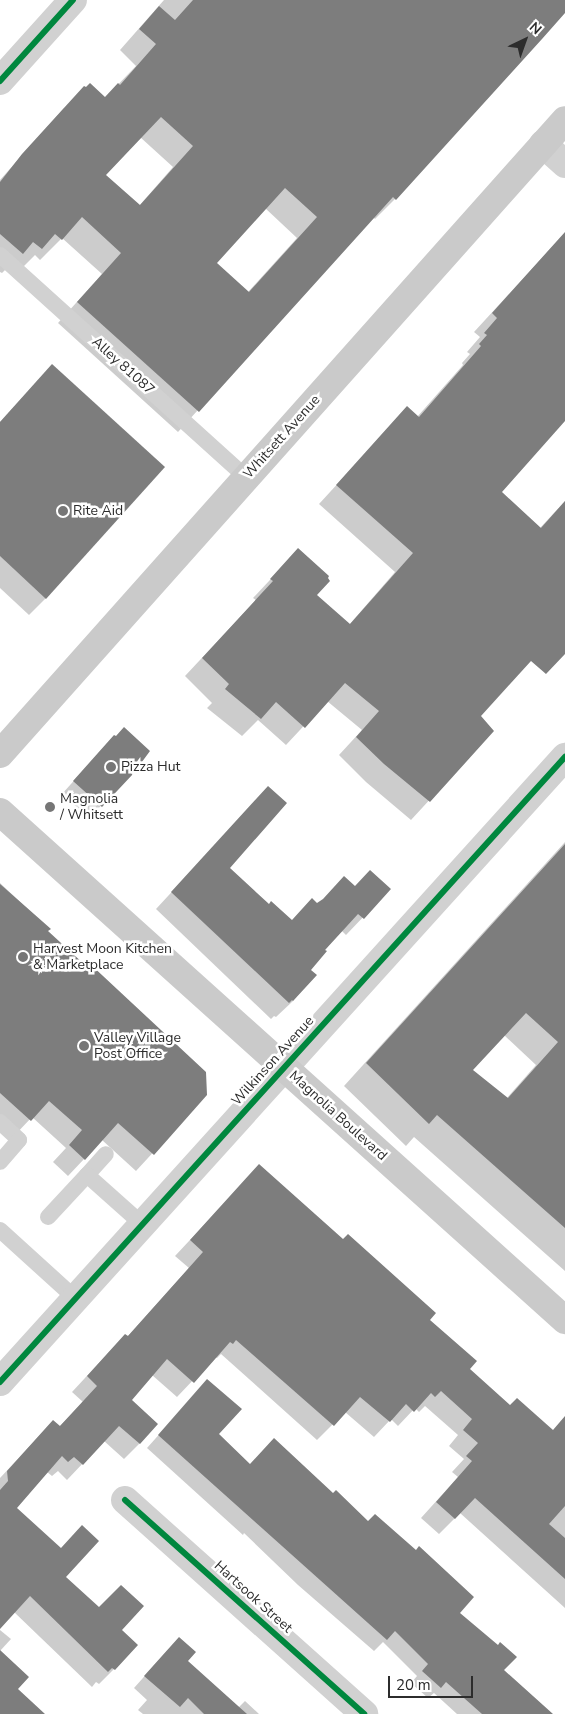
<!DOCTYPE html>
<html>
<head>
<meta charset="utf-8">
<style>
	body { margin:0 }
	#map { position:relative; width:565px; height:1714px; overflow:hidden; background:#fff; font-family:"Nunito Sans",sans-serif }
	div>[style] { position:absolute }
	.shadow>* { inset:0; background:#0003 }
	.building>* { inset:0; background:#7d7d7d }
	.service>* { height:16px; margin:-8px; padding:0 8px; transform-origin:8px; border-radius:8px; background:#d1d1d1 }
	.minor>* { height:28px; margin:-14px; padding:0 14px; transform-origin:14px; border-radius:14px; background:#d1d1d1 }
	.secondary>* { height:28px; margin:-14px; padding:0 14px; transform-origin:14px; border-radius:14px; background:#cacaca }
	.cycleway>* { height:6px; margin:-3px; padding:0 3px; transform-origin:3px; border-radius:3px; background:#00873e }
	.dots>* { width:14px; height:14px; translate:-50% -50%; box-sizing:border-box; border:2px solid #fff; border-radius:50% }
	span { translate:-50% -50%; white-space:nowrap; text-align:center; line-height:1.15; -webkit-text-stroke:5px #fff; paint-order:stroke }
	.street-label { font-size:14px; color:#2c2c2c }
	.poi-label { font-size:14px; color:#2c2c2c }
	.left { translate:0 -50%; text-align:left }
	.north { position:absolute; left:500px; top:15px; width:50px; height:50px; -webkit-text-stroke:4px #fff; paint-order:stroke; rotate:42deg; font-size:14px; font-weight:700; line-height:20px; text-align:center; color:#2c2c2c }
	.north::after { content:''; display:block; margin:auto; width:18px; height:22px; background:#2c2c2c; clip-path:polygon(50% 0,100% 100%,50% 72%,0 100%) }
	.scale { position:absolute; left:388px; top:1676px; width:85px; height:22px; box-sizing:border-box; border:2px solid #2c2c2c; border-top:0; padding-left:6px; font-size:15px; line-height:18px; white-space:nowrap; color:#2c2c2c; -webkit-text-stroke:4px #fff; paint-order:stroke }
</style>
</head>
<body>
<div id="map">
	<div class="shadow">
		<div style="clip-path:polygon(evenodd,164px 0,565px 0,565px 9px,395px 199px,375px 219px,373px 217px,178px 432px,58px 323px,102px 274px,62px 238px,40px 260px,35px 255px,21px 269px,13px 262px,2px 273px,0 272px,0 180px,64px 108px,105px 98px,136px 66px,120px 50px,164px 0,140px 137px,173px 167px,139px 206px,104px 175px,140px 137px,164px 0,265px 208px,297px 238px,248px 292px,216px 263px,265px 208px)"></div>
		<div style="clip-path:polygon(565px 233px,565px 419px,501px 492px,540px 528px,565px 501px,565px 647px,471px 565px,480px 716px,493px 731px,411px 820px,366px 782px,339px 755px,362px 730px,327px 701px,286px 745px,258px 720px,242px 736px,207px 708px,212px 703px,185px 676px,256px 600px,253px 598px,299px 549px,316px 595px,349px 625px,395px 572px,319px 504px,407px 408px,417px 417px,463px 365px,462px 363px,470px 354px,467px 352px,480px 337px,474px 332px)"></div>
		<div style="clip-path:polygon(52px 365px,46px 598px,29px 615px,0 588px,0 422px)"></div>
		<div style="clip-path:polygon(114px 736px,132px 774px,89px 818px,62px 794px)"></div>
		<div style="clip-path:polygon(252px 805px,228px 868px,269px 905px,292px 921px,317px 905px,354px 887px,390px 889px,346px 935px,341px 930px,309px 970px,315px 975px,293px 1001px,276px 1017px,274px 1016px,271px 1019px,156px 909px)"></div>
		<div style="clip-path:polygon(evenodd,565px 842px,565px 1271px,414px 1137px,406px 1146px,344px 1086px,565px 842px,504px 1035px,536px 1065px,507px 1098px,472px 1070px,504px 1035px)"></div>
		<div style="clip-path:polygon(0 883px,49px 929px,47px 931px,206px 1095px,136px 1171px,102px 1140px,68px 1176px,53px 1162px,66px 1148px,32px 1117px,14px 1136px,0 1124px)"></div>
		<div style="clip-path:polygon(259px 1166px,428px 1320px,468px 1369px,510px 1406px,552px 1432px,565px 1433px,565px 1608px,460px 1513px,439px 1534px,421px 1518px,458px 1477px,452px 1472px,464px 1459px,449px 1446px,458px 1435px,425px 1406px,419px 1412px,415px 1408px,398px 1426px,391px 1419px,374px 1437px,345px 1412px,317px 1440px,221px 1354px,217px 1358px,215px 1357px,177px 1397px,152px 1375px,130px 1400px,140px 1443px,124px 1459px,104px 1441px,67px 1480px,58px 1471px,52px 1476px,47px 1472px,15px 1508px,65px 1577px,120px 1631px,114px 1669px,99px 1684px,96px 1682px,92px 1687px,14px 1612px,0 1628px,0 1478px,53px 1421px,59px 1427px,83px 1402px,72px 1392px,110px 1351px,127px 1337px,189px 1268px,175px 1256px)"></div>
		<div style="clip-path:polygon(196px 1393px,218px 1435px,250px 1465px,458px 1613px,503px 1671px,551px 1714px,457px 1714px,434px 1693px,428px 1698px,411px 1683px,417px 1676px,383px 1642px,374px 1651px,298px 1585px,244px 1533px,243px 1535px,147px 1448px)"></div>
		<div style="clip-path:polygon(0 1630px,11px 1639px,0 1651px)"></div>
		<div style="clip-path:polygon(167px 1651px,186px 1661px,238px 1708px,245px 1701px,259px 1714px,143px 1714px,138px 1710px,147px 1700px,134px 1688px)"></div>
	</div>
	<div class="building">
		<div style="clip-path:polygon(evenodd,193px 0,565px 0,565px 13px,542px 39px,396px 200px,393px 197px,199px 412px,77px 302px,121px 253px,82px 217px,62px 240px,55px 234px,42px 249px,33px 242px,23px 254px,0 234px,0 182px,22px 154px,84px 86px,86px 87px,90px 83px,105px 97px,118px 83px,120px 85px,156px 44px,139px 29px,159px 6px,175px 20px,193px 0,161px 117px,193px 146px,140px 205px,106px 175px,161px 117px,193px 0,285px 188px,317px 217px,249px 292px,217px 263px,285px 188px)"></div>
		<div style="clip-path:polygon(565px 232px,565px 421px,502px 492px,541px 528px,565px 501px,565px 654px,546px 674px,531px 661px,481px 716px,494px 731px,430px 802px,384px 764px,356px 737px,379px 711px,345px 683px,305px 728px,276px 702px,261px 719px,225px 689px,229px 684px,202px 658px,273px 581px,270px 579px,298px 548px,329px 576px,328px 578px,330px 581px,317px 595px,350px 624px,413px 553px,336px 485px,407px 406px,419px 417px,481px 346px,479px 344px,487px 335px,484px 333px,497px 318px,492px 313px)"></div>
		<div style="clip-path:polygon(52px 364px,165px 467px,46px 599px,0 556px,0 422px)"></div>
		<div style="clip-path:polygon(124px 727px,150px 751px,133px 774px,102px 807px,73px 781px,114px 735px,116px 736px)"></div>
		<div style="clip-path:polygon(268px 786px,287px 803px,230px 868px,269px 904px,271px 901px,292px 920px,312px 898px,317px 903px,323px 899px,344px 876px,355px 886px,370px 870px,391px 889px,364px 919px,358px 914px,325px 950px,327px 951px,311px 970px,317px 975px,293px 1001px,292px 1000px,289px 1003px,171px 892px)"></div>
		<div style="clip-path:polygon(evenodd,565px 844px,565px 1228px,437px 1115px,429px 1124px,366px 1063px,565px 844px,526px 1013px,558px 1042px,508px 1098px,473px 1070px,526px 1013px)"></div>
		<div style="clip-path:polygon(0 884px,51px 929px,48px 931px,85px 965px,88px 962px,206px 1072px,207px 1095px,154px 1155px,118px 1123px,85px 1160px,69px 1145px,82px 1130px,49px 1101px,31px 1121px,0 1093px)"></div>
		<div style="clip-path:polygon(259px 1164px,343px 1239px,348px 1234px,436px 1313px,430px 1320px,477px 1361px,470px 1369px,510px 1405px,517px 1398px,553px 1430px,565px 1416px,565px 1506px,549px 1524px,565px 1538px,565px 1579px,475px 1498px,455px 1519px,436px 1502px,472px 1461px,466px 1456px,478px 1443px,463px 1430px,472px 1419px,441px 1391px,435px 1397px,431px 1393px,414px 1412px,406px 1404px,390px 1422px,360px 1397px,334px 1426px,236px 1340px,233px 1344px,230px 1342px,194px 1383px,167px 1359px,132px 1400px,158px 1424px,140px 1444px,119px 1426px,83px 1465px,74px 1457px,68px 1462px,62px 1456px,17px 1508px,61px 1548px,82px 1525px,99px 1541px,66px 1577px,99px 1607px,121px 1585px,144px 1606px,122px 1630px,138px 1645px,115px 1670px,112px 1668px,108px 1672px,30px 1596px,0 1629px,0 1490px,8px 1481px,7px 1471px,53px 1420px,60px 1426px,97px 1386px,87px 1376px,125px 1334px,128px 1336px,203px 1252px,190px 1240px)"></div>
		<div style="clip-path:polygon(207px 1379px,242px 1409px,219px 1434px,250px 1464px,274px 1438px,333px 1493px,336px 1490px,368px 1521px,375px 1514px,416px 1550px,419px 1546px,474px 1597px,460px 1613px,498px 1645px,500px 1642px,517px 1657px,504px 1670px,553px 1714px,482px 1714px,446px 1682px,441px 1688px,422px 1671px,428px 1664px,395px 1631px,387px 1640px,158px 1435px)"></div>
		<div style="clip-path:polygon(179px 1637px,196px 1652px,188px 1661px,247px 1714px,204px 1714px,188px 1698px,180px 1707px,144px 1676px)"></div>
		<div style="clip-path:polygon(0 1650px,29px 1677px,18px 1689px,45px 1714px,0 1714px)"></div>
	</div>
	<div class="service">
		<div style="left:0;top:255px;width:331px;rotate:42.1deg"></div>
		<div style="left:0;top:1122px;width:26px;rotate:43deg"></div>
		<div style="left:19px;top:1140px;width:29px;rotate:131deg"></div>
		<div style="left:87px;top:1175px;width:28px;rotate:-48deg"></div>
		<div style="left:48px;top:1217px;width:57px;rotate:-47.1deg"></div>
		<div style="left:87px;top:1175px;width:74px;rotate:41.7deg"></div>
		<div style="left:0;top:1230px;width:101px;rotate:42.2deg"></div>
	</div>
	<div class="minor">
		<div style="left:0;top:81px;width:109px;rotate:-48deg"></div>
		<div style="left:543px;top:144px;width:30px;rotate:42deg"></div>
		<div style="left:0;top:1382px;width:843px;rotate:-47.89deg"></div>
		<div style="left:125px;top:1500px;width:321px;rotate:41.8deg"></div>
	</div>
	<div class="secondary">
		<div style="left:0;top:754px;width:849px;rotate:-48.29deg"></div>
		<div style="left:0;top:812px;width:760px;rotate:41.96deg"></div>
	</div>
	<div class="cycleway">
		<div style="left:0;top:81px;width:109px;rotate:-48deg"></div>
		<div style="left:0;top:1382px;width:843px;rotate:-47.89deg"></div>
		<div style="left:125px;top:1500px;width:321px;rotate:41.8deg"></div>
	</div>
	<div class="dots">
		<div style="left:63px;top:511px;background:#767676"></div>
		<div style="left:111px;top:767px;background:#767676"></div>
		<div style="left:50px;top:807px;background:#767676"></div>
		<div style="left:23px;top:957px;background:#767676"></div>
		<div style="left:84px;top:1046px;background:#767676"></div>
	</div>
	<div class="street-label">
		<span style="left:123px;top:366px;rotate:42deg">Alley 81087</span>
		<span style="left:282px;top:437px;rotate:-48deg">Whitsett Avenue</span>
		<span style="left:273px;top:1061px;rotate:-48deg">Wilkinson Avenue</span>
		<span style="left:338px;top:1116px;rotate:42deg">Magnolia Boulevard</span>
		<span style="left:253px;top:1597px;rotate:42deg">Hartsook Street</span>
	</div>
	<div class="poi-label">
		<span class="left" style="left:73px;top:511px">Rite Aid</span>
		<span class="left" style="left:121px;top:767px">Pizza Hut</span>
		<span class="left" style="left:60px;top:807px">Magnolia<br>/ Whitsett</span>
		<span class="left" style="left:33px;top:957px">Harvest Moon Kitchen<br>&amp; Marketplace</span>
		<span class="left" style="left:94px;top:1046px">Valley Village<br>Post Office</span>
	</div>
	<div class="north">N</div>
	<div class="scale">20 m</div>
</div>
</body>
</html>
